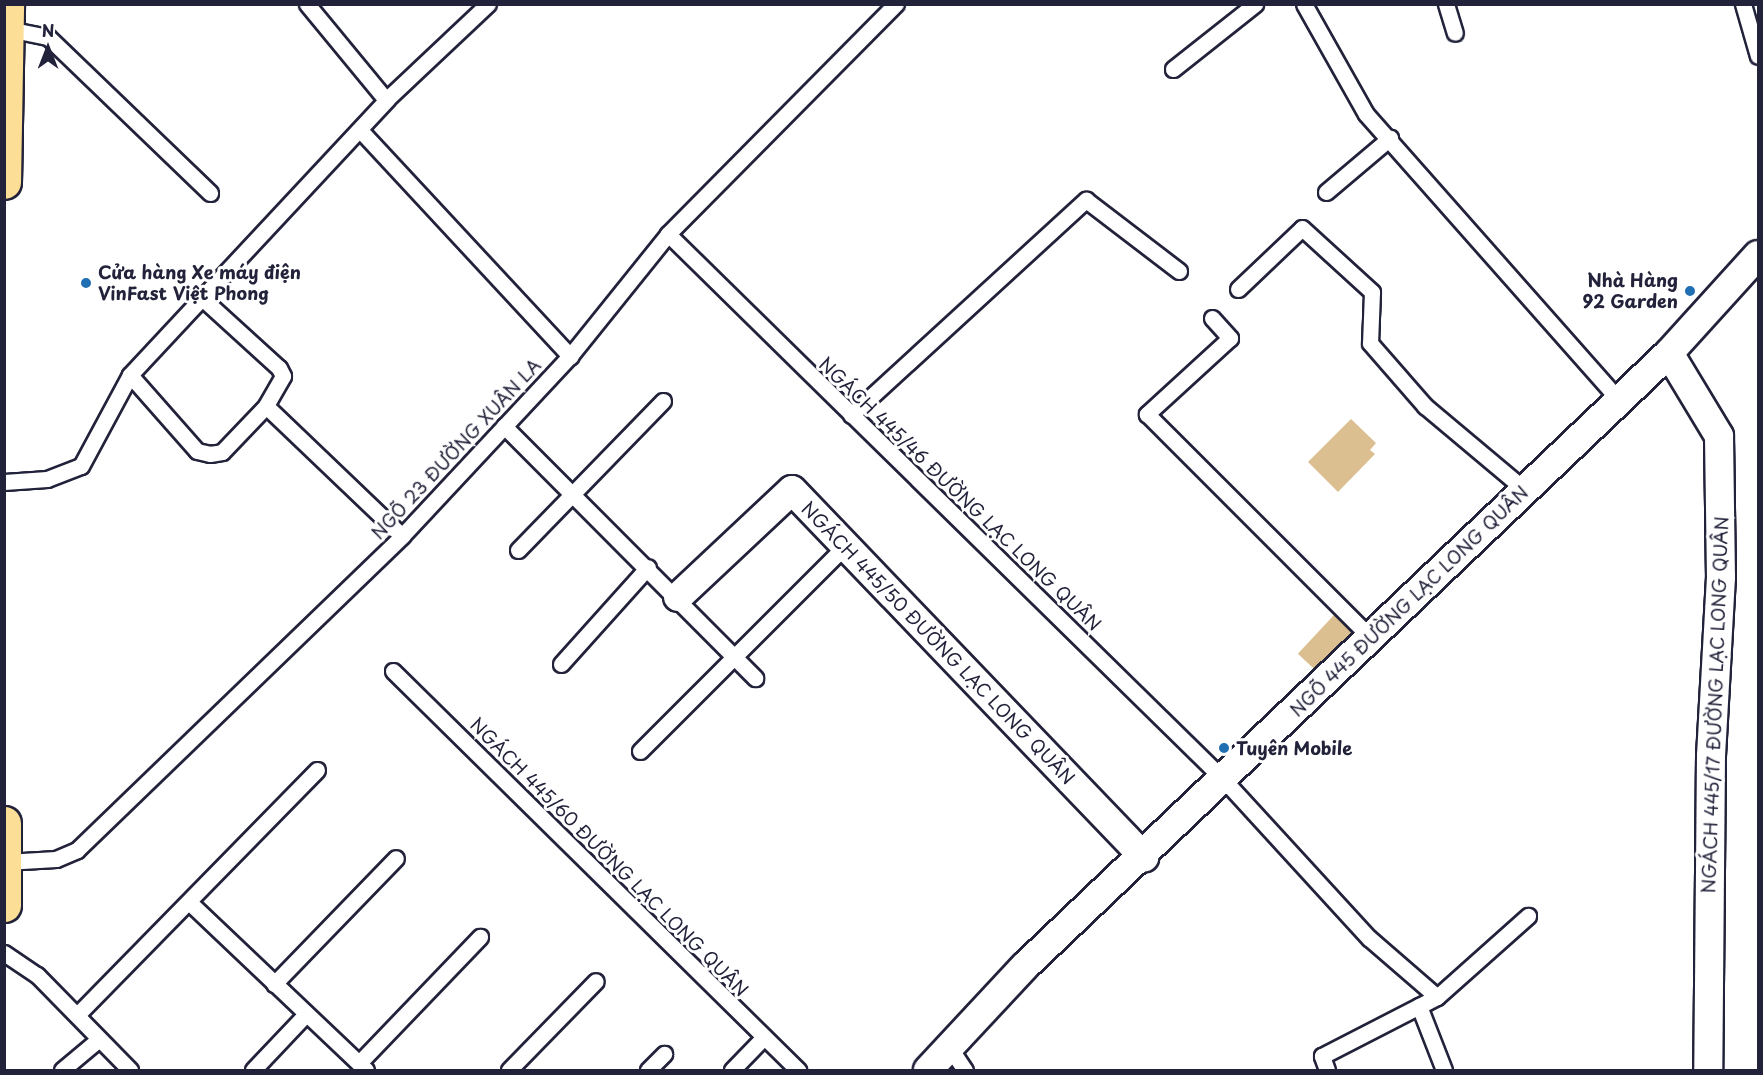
<!DOCTYPE html>
<html>
<head>
<meta charset="utf-8">
<style>
	body { margin:0 }
	#map { position:relative; width:1763px; height:1075px; overflow:hidden; background:#fff; font-family:"Playpen Sans",sans-serif }
	div>[style] { position:absolute }
	.building>* { inset:0; background:#dbbf90; transform-origin:0 0 }
	.roads { filter:drop-shadow(2px 0 #22223b) drop-shadow(-2px 0 #22223b) drop-shadow(0 2px #22223b) drop-shadow(0 -2px #22223b) }
	.lane>* { height:15px; margin:-7.5px; padding:0 7.5px; transform-origin:7.5px; border-radius:7.5px; background:#fff }
	.street>* { height:28px; margin:-14px; padding:0 14px; transform-origin:14px; border-radius:14px; background:#fff }
	.primary>* { height:33px; margin:-16.5px; padding:0 16.5px; transform-origin:16.5px; border-radius:16.5px; background:#fcde96 }
	.dots>* { width:16px; height:16px; translate:-50% -50%; box-sizing:border-box; border:3px solid #fff; border-radius:50% }
	span { translate:-50% -50%; white-space:nowrap; text-align:center; line-height:1.15; -webkit-text-stroke:6px #fff; paint-order:stroke }
	.poi-label { font-size:18px; color:#22223b; font-weight:700 }
	.left { translate:0 -50%; text-align:left }
	.right { translate:-100% -50%; text-align:right }
	.street-label { font-size:18px; color:#22223b }
	.frame { position:absolute; inset:0; border:6px solid #22223b; pointer-events:none }
	.north { position:absolute; left:18px; top:18px; width:60px; height:60px; -webkit-text-stroke:4px #fff; paint-order:stroke; rotate:0deg; font-size:16px; font-weight:700; line-height:24px; text-align:center; color:#22223b }
	.north::after { content:''; display:block; margin:auto; width:21px; height:27px; background:#22223b; clip-path:polygon(50% 0,100% 100%,50% 72%,0 100%) }
</style>
</head>
<body>
<div id="map">
	<div class="building">
		<div style="clip-path:polygon(1351px 419px,1376px 443px,1370px 450px,1375px 454px,1338px 492px,1308px 462px)"></div>
		<div style="left:1334px;top:615px;width:25px;height:53px;rotate:43deg"></div>
	</div>
	<div class="roads">
		<div class="lane">
			<div style="left:307px;top:4px;width:124px;rotate:50.5deg"></div>
			<div style="left:1304px;top:4px;width:126px;rotate:60.6deg"></div>
			<div style="left:1366px;top:114px;width:382px;rotate:48.5deg"></div>
			<div style="left:1446px;top:4px;width:30px;rotate:73deg"></div>
			<div style="left:1743px;top:4px;width:54px;rotate:73.9deg"></div>
			<div style="left:8px;top:29px;width:41px;rotate:11.3deg"></div>
			<div style="left:48px;top:37px;width:225px;rotate:43.9deg"></div>
			<div style="left:1173px;top:69px;width:105px;rotate:-38.4deg"></div>
			<div style="left:360px;top:130px;width:309px;rotate:47.1deg"></div>
			<div style="left:1326px;top:192px;width:84px;rotate:-40.2deg"></div>
			<div style="left:668px;top:234px;width:781px;rotate:44.48deg"></div>
			<div style="left:1225px;top:781px;width:213px;rotate:47.5deg"></div>
			<div style="left:1369px;top:938px;width:90px;rotate:40.9deg"></div>
			<div style="left:1238px;top:289px;width:88px;rotate:-43.6deg"></div>
			<div style="left:1302px;top:228px;width:95px;rotate:42.4deg"></div>
			<div style="left:1372px;top:292px;width:51px;rotate:92.2deg"></div>
			<div style="left:1370px;top:343px;width:84px;rotate:48.9deg"></div>
			<div style="left:1425px;top:406px;width:129px;rotate:40deg"></div>
			<div style="left:202px;top:298px;width:104px;rotate:42.3deg"></div>
			<div style="left:279px;top:368px;width:9px;rotate:63deg"></div>
			<div style="left:283px;top:376px;width:34px;rotate:120deg"></div>
			<div style="left:266px;top:406px;width:188px;rotate:43.7deg"></div>
			<div style="left:1212px;top:318px;width:27px;rotate:48deg"></div>
			<div style="left:1230px;top:338px;width:113px;rotate:137.5deg"></div>
			<div style="left:1147px;top:414px;width:317px;rotate:45deg"></div>
			<div style="left:130px;top:375px;width:101px;rotate:48.6deg"></div>
			<div style="left:197px;top:451px;width:13px;rotate:13deg"></div>
			<div style="left:210px;top:454px;width:12px;rotate:-9deg"></div>
			<div style="left:222px;top:452px;width:64px;rotate:-46.3deg"></div>
			<div style="left:851px;top:415px;width:319px;rotate:-42.5deg"></div>
			<div style="left:1086px;top:200px;width:117px;rotate:37.4deg"></div>
			<div style="left:504px;top:426px;width:356px;rotate:45.1deg"></div>
			<div style="left:4px;top:482px;width:43px;rotate:-4deg"></div>
			<div style="left:47px;top:479px;width:36px;rotate:-21deg"></div>
			<div style="left:81px;top:466px;width:103px;rotate:-61.7deg"></div>
			<div style="left:130px;top:375px;width:376px;rotate:-47deg"></div>
			<div style="left:386px;top:100px;width:140px;rotate:-43.3deg"></div>
			<div style="left:518px;top:550px;width:208px;rotate:-45.8deg"></div>
			<div style="left:561px;top:664px;width:130px;rotate:-48.1deg"></div>
			<div style="left:393px;top:671px;width:569px;rotate:44.57deg"></div>
			<div style="left:640px;top:751px;width:290px;rotate:-45deg"></div>
			<div style="left:5px;top:862px;width:51px;rotate:-3.4deg"></div>
			<div style="left:56px;top:859px;width:23px;rotate:-23deg"></div>
			<div style="left:77px;top:850px;width:452px;rotate:-44deg"></div>
			<div style="left:402px;top:536px;width:246px;rotate:-47deg"></div>
			<div style="left:570px;top:356px;width:156px;rotate:-51.2deg"></div>
			<div style="left:668px;top:234px;width:324px;rotate:-45.3deg"></div>
			<div style="left:189px;top:902px;width:244px;rotate:43.5deg"></div>
			<div style="left:4px;top:953px;width:40px;rotate:34deg"></div>
			<div style="left:37px;top:975px;width:133px;rotate:45.6deg"></div>
			<div style="left:274px;top:984px;width:175px;rotate:-45.9deg"></div>
			<div style="left:1419px;top:1006px;width:69px;rotate:68.7deg"></div>
			<div style="left:77px;top:1015px;width:343px;rotate:-45.6deg"></div>
			<div style="left:950px;top:1048px;width:27px;rotate:56deg"></div>
			<div style="left:359px;top:1063px;width:175px;rotate:-46.2deg"></div>
			<div style="left:62px;top:1070px;width:48px;rotate:-40deg"></div>
			<div style="left:253px;top:1070px;width:77px;rotate:-46.6deg"></div>
			<div style="left:509px;top:1070px;width:124px;rotate:-45.7deg"></div>
			<div style="left:648px;top:1070px;width:23px;rotate:-45deg"></div>
			<div style="left:732px;top:1070px;width:46px;rotate:-45.9deg"></div>
			<div style="left:1327px;top:1070px;width:15px;rotate:-110deg"></div>
			<div style="left:1322px;top:1056px;width:129px;rotate:-27.2deg"></div>
			<div style="left:1437px;top:997px;width:122px;rotate:-41.7deg"></div>
		</div>
		<div class="street">
			<div style="left:1669px;top:353px;width:97px;rotate:58.9deg"></div>
			<div style="left:1719px;top:436px;width:141px;rotate:89.2deg"></div>
			<div style="left:1721px;top:577px;width:179px;rotate:93.2deg"></div>
			<div style="left:1711px;top:756px;width:314px;rotate:90.5deg"></div>
			<div style="left:678px;top:597px;width:156px;rotate:-43.2deg"></div>
			<div style="left:792px;top:490px;width:509px;rotate:46.2deg"></div>
			<div style="left:928px;top:1070px;width:141px;rotate:-47deg"></div>
			<div style="left:1024px;top:967px;width:891px;rotate:-43.59deg"></div>
			<div style="left:1669px;top:353px;width:132px;rotate:-47.8deg"></div>
		</div>
		<div class="primary">
			<div style="left:4px;top:182px;width:178px;rotate:-89deg"></div>
			<div style="left:4px;top:823px;width:82px;rotate:90deg"></div>
		</div>
	</div>
	<div class="dots">
		<div style="left:86px;top:283px;background:#1f6fb2"></div>
		<div style="left:1690px;top:291px;background:#1f6fb2"></div>
		<div style="left:1224px;top:748px;background:#1f6fb2"></div>
	</div>
	<div class="poi-label">
		<span class="left" style="left:98px;top:283px">Cửa hàng Xe máy điện<br>VinFast Việt Phong</span>
		<span class="right" style="left:1678px;top:291px">Nhà Hàng<br>92 Garden</span>
		<span class="left" style="left:1236px;top:748px">Tuyên Mobile</span>
	</div>
	<div class="street-label">
		<span style="left:456px;top:449px;rotate:-47deg">NGÕ 23 ĐƯỜNG XUÂN LA</span>
		<span style="left:960px;top:494px;rotate:44deg">NGÁCH 445/46 ĐƯỜNG LẠC LONG QUÂN</span>
		<span style="left:1409px;top:601px;rotate:-44deg">NGÕ 445 ĐƯỜNG LẠC LONG QUÂN</span>
		<span style="left:938px;top:643px;rotate:46deg">NGÁCH 445/50 ĐƯỜNG LẠC LONG QUÂN</span>
		<span style="left:1715px;top:705px;rotate:-88deg">NGÁCH 445/17 ĐƯỜNG LẠC LONG QUÂN</span>
		<span style="left:609px;top:857px;rotate:45deg">NGÁCH 445/60 ĐƯỜNG LẠC LONG QUÂN</span>
	</div>
	<div class="frame"></div>
	<div class="north">N</div>
</div>
</body>
</html>
